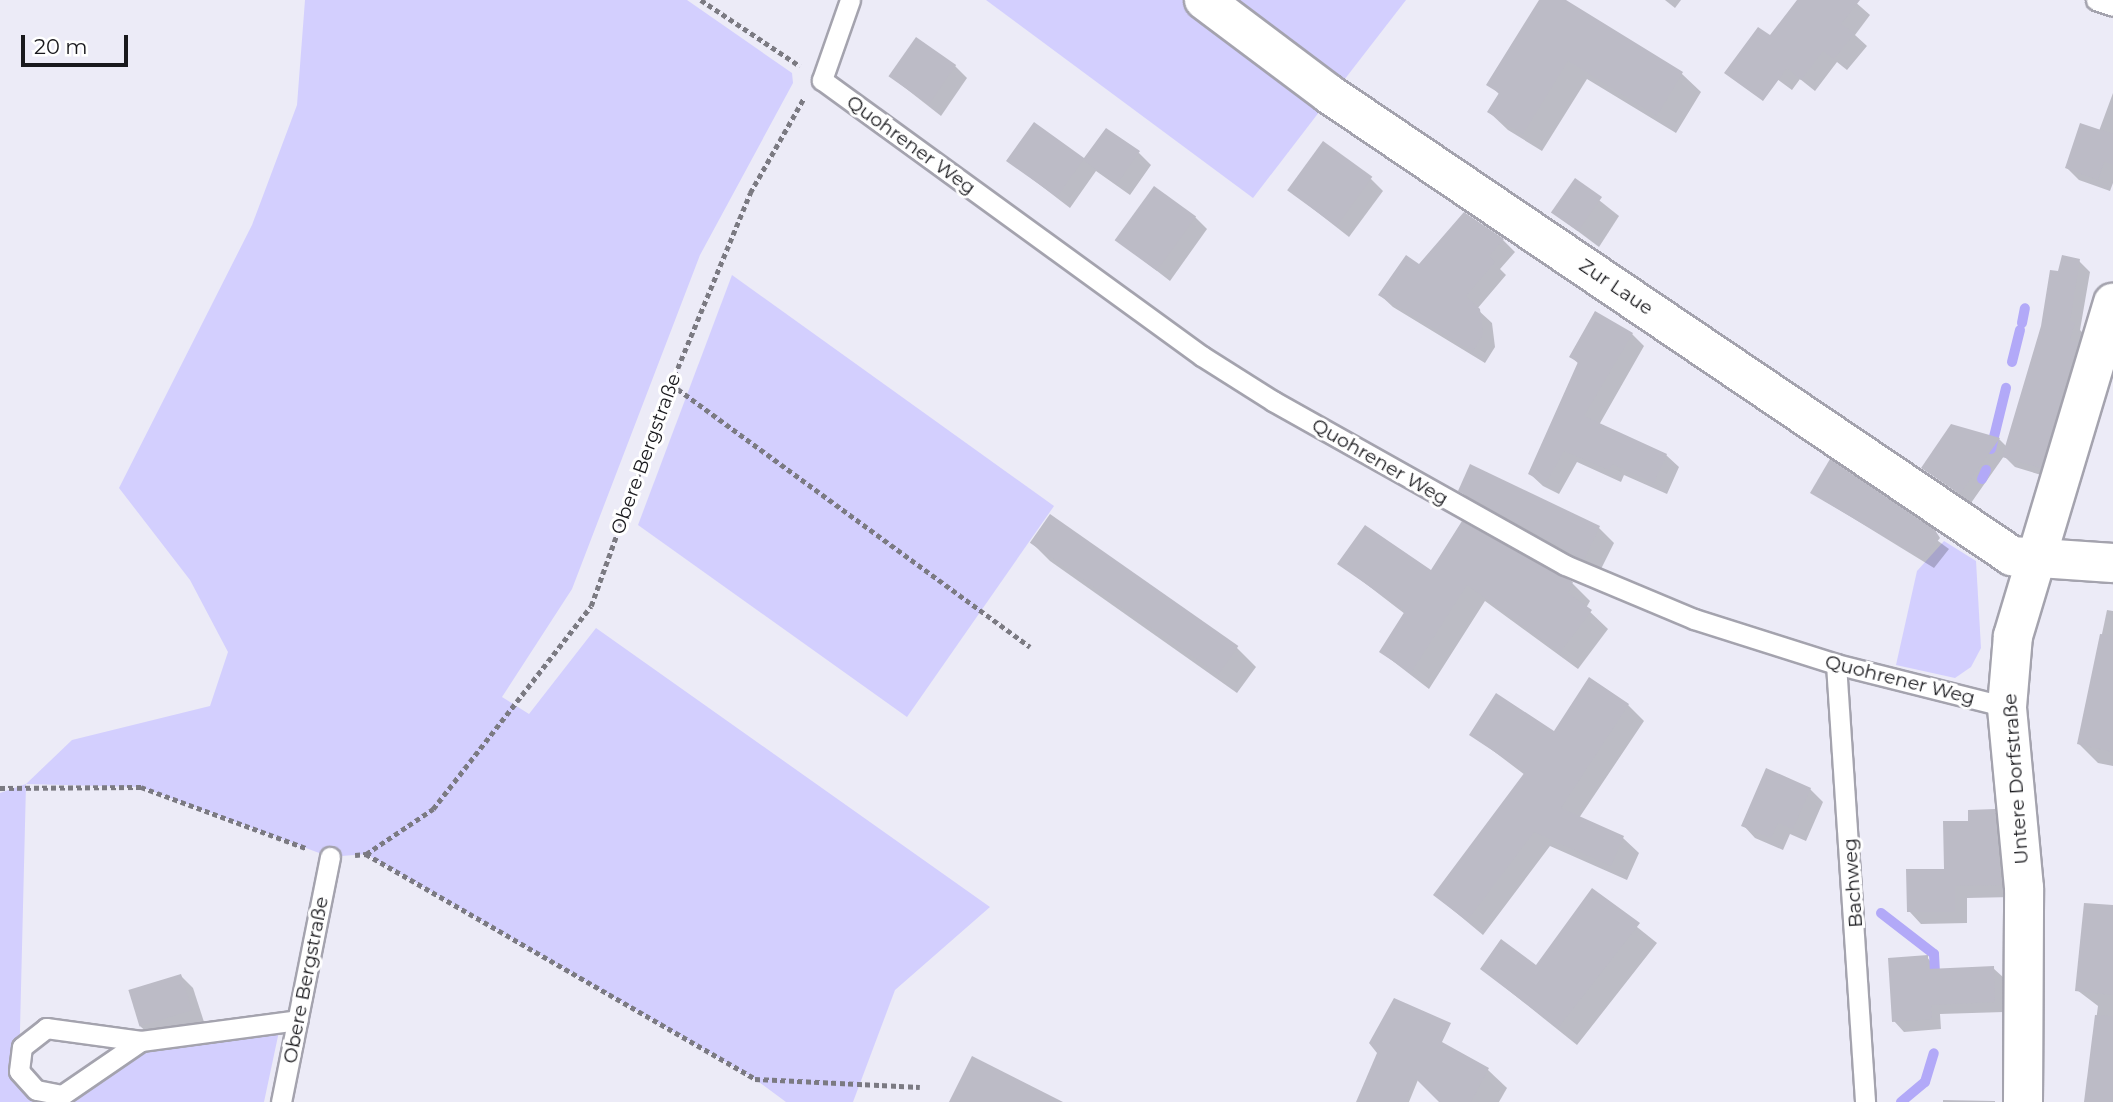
<!DOCTYPE html>
<html>
<head>
<meta charset="utf-8">
<style>
	body { margin:0 }
	#map { position:relative; width:2113px; height:1102px; overflow:hidden; background:#ecebf7; font-family:Montserrat,sans-serif }
	div>[style] { position:absolute }
	.green>* { inset:0; background:#d3cffe }
	.shadow>* { inset:0; background:#0003 }
	.stream>* { height:10px; margin:-5px; padding:0 5px; transform-origin:5px; border-radius:5px; background:#b2a9f8 }
	.building>* { inset:0; background:#bcbbc6; transform-origin:0 0 }
	.path>* { height:4.5px; margin-top:-2.25px; transform-origin:0; background:repeating-linear-gradient(90deg,#7b7a82 0 5px,transparent 0 8.5px) }
	.roads { filter:drop-shadow(2px 0 #a4a3ae) drop-shadow(-2px 0 #a4a3ae) drop-shadow(0 2px #a4a3ae) drop-shadow(0 -2px #a4a3ae) }
	.service>* { height:19px; margin:-9.5px; padding:0 9.5px; transform-origin:9.5px; border-radius:9.5px; background:#fff }
	.minor>* { height:38px; margin:-19px; padding:0 19px; transform-origin:19px; border-radius:19px; background:#fff }
	span { translate:-50% -50%; white-space:nowrap; text-align:center; line-height:1.15; -webkit-text-stroke:6px #fff; paint-order:stroke }
	.street-label { font-size:19px; color:#19191d }
	.scale { position:absolute; left:21px; top:35px; width:107px; height:32px; box-sizing:border-box; border:4px solid #19191d; border-top:0; padding-left:9px; font-size:21px; line-height:24px; white-space:nowrap; color:#19191d; -webkit-text-stroke:5px #fff; paint-order:stroke }
</style>
</head>
<body>
<div id="map">
	<div class="green">
		<div style="clip-path:polygon(305px 0,687px 0,792px 73px,793px 83px,700px 255px,572px 589px,502px 697px,529px 714px,596px 628px,990px 907px,895px 990px,853px 1102px,786px 1102px,755px 1079px,366px 854px,330px 857px,141px 787px,26px 784px,19px 1071px,62px 1095px,141px 1041px,281px 1022px,264px 1102px,0 1102px,0 793px,26px 784px,72px 740px,210px 706px,228px 652px,190px 580px,119px 488px,252px 225px,297px 105px)"></div>
		<div style="clip-path:polygon(986px 0,1189px 0,1326px 103px,1253px 198px)"></div>
		<div style="clip-path:polygon(1229px 0,1406px 0,1341px 84px)"></div>
		<div style="clip-path:polygon(732px 275px,1054px 506px,907px 717px,638px 525px)"></div>
		<div style="clip-path:polygon(1944px 541px,1976px 561px,1981px 648px,1971px 667px,1955px 678px,1896px 665px,1917px 571px)"></div>
	</div>
	<div class="shadow">
		<div style="clip-path:polygon(1541px 0,1562px 0,1682px 74px,1701px 92px,1676px 133px,1587px 79px,1542px 151px,1508px 130px,1489px 112px,1500px 95px,1489px 84px)"></div>
		<div style="clip-path:polygon(1665px 0,1681px 0,1675px 8px)"></div>
		<div style="clip-path:polygon(1799px 0,1853px 0,1870px 15px,1855px 35px,1867px 46px,1847px 70px,1837px 62px,1815px 91px,1800px 79px,1792px 90px,1755px 63px)"></div>
		<div style="clip-path:polygon(955px 66px,967px 78px,941px 116px,890px 76px)"></div>
		<div style="clip-path:polygon(2113px 93px,2113px 183px,2110px 191px,2079px 180px,2067px 168px,2099px 131px)"></div>
		<div style="clip-path:polygon(1034px 125px,1085px 160px,1139px 153px,1151px 165px,1130px 195px,1096px 171px,1070px 208px,1009px 161px)"></div>
		<div style="clip-path:polygon(1371px 179px,1383px 191px,1349px 237px,1289px 190px)"></div>
		<div style="clip-path:polygon(1575px 181px,1619px 216px,1599px 247px,1555px 214px)"></div>
		<div style="clip-path:polygon(1195px 217px,1207px 229px,1170px 281px,1117px 240px)"></div>
		<div style="clip-path:polygon(1503px 240px,1515px 252px,1500px 269px,1506px 275px,1477px 309px,1492px 323px,1495px 347px,1485px 363px,1393px 307px,1380px 295px,1419px 267px)"></div>
		<div style="clip-path:polygon(2079px 261px,2090px 272px,2080px 330px,2085px 335px,2051px 478px,2015px 467px,2004px 456px,1971px 503px,1923px 468px,1952px 426px,1999px 439px,2007px 447px,2059px 273px)"></div>
		<div style="clip-path:polygon(1632px 334px,1644px 346px,1599px 425px,1666px 455px,1679px 467px,1667px 494px,1624px 475px,1621px 482px,1577px 462px,1559px 494px,1543px 486px,1530px 474px,1579px 364px,1571px 357px)"></div>
		<div style="clip-path:polygon(1830px 462px,1949px 549px,1934px 568px,1812px 493px)"></div>
		<div style="clip-path:polygon(1460px 490px,1599px 528px,1614px 543px,1599px 573px,1475px 505px)"></div>
		<div style="clip-path:polygon(1050px 516px,1237px 648px,1256px 667px,1237px 693px,1050px 561px,1032px 543px)"></div>
		<div style="clip-path:polygon(1340px 564px,1572px 583px,1590px 601px,1586px 608px,1608px 629px,1578px 669px,1485px 601px,1429px 689px,1381px 652px,1405px 614px)"></div>
		<div style="clip-path:polygon(2107px 610px,2113px 611px,2113px 766px,2098px 763px,2079px 744px)"></div>
		<div style="clip-path:polygon(1628px 705px,1644px 721px,1579px 818px,1623px 838px,1639px 853px,1627px 880px,1550px 846px,1483px 935px,1435px 895px,1525px 775px,1471px 734px,1555px 733px)"></div>
		<div style="clip-path:polygon(1810px 789px,1823px 802px,1806px 841px,1790px 834px,1783px 850px,1755px 838px,1743px 825px)"></div>
		<div style="clip-path:polygon(1994px 811px,2006px 824px,2013px 897px,1967px 898px,1967px 923px,1921px 924px,1909px 911px)"></div>
		<div style="clip-path:polygon(1592px 891px,1657px 943px,1577px 1045px,1482px 969px,1536px 968px)"></div>
		<div style="clip-path:polygon(2113px 907px,2113px 1102px,2085px 1102px,2098px 1006px,2077px 990px)"></div>
		<div style="clip-path:polygon(1927px 957px,1937px 970px,1993px 968px,2004px 978px,2004px 1012px,1940px 1014px,1941px 1029px,1904px 1032px,1894px 1021px)"></div>
		<div style="clip-path:polygon(181px 976px,193px 988px,204px 1022px,153px 1038px,140px 1026px)"></div>
		<div style="clip-path:polygon(1439px 1028px,1409px 1102px,1358px 1102px)"></div>
		<div style="clip-path:polygon(1456px 1052px,1488px 1070px,1507px 1088px,1499px 1102px,1442px 1102px)"></div>
		<div style="clip-path:polygon(1943px 1100px,1995px 1101px,1995px 1102px,1943px 1102px)"></div>
	</div>
	<div class="stream">
		<div style="left:2022px;top:323px;width:15px;rotate:-79deg"></div>
		<div style="left:2012px;top:362px;width:33px;rotate:-76deg"></div>
		<div style="left:1991px;top:449px;width:63px;rotate:-76.2deg"></div>
		<div style="left:1982px;top:479px;width:10px;rotate:-66deg"></div>
		<div style="left:1881px;top:913px;width:67px;rotate:37.7deg"></div>
		<div style="left:1934px;top:954px;width:17px;rotate:87deg"></div>
		<div style="left:1901px;top:1102px;width:31px;rotate:-40deg"></div>
		<div style="left:1925px;top:1082px;width:30px;rotate:-73deg"></div>
	</div>
	<div class="building">
		<div style="clip-path:polygon(1539px 0,1566px 0,1683px 72px,1657px 116px,1568px 61px,1523px 134px,1487px 112px,1499px 93px,1486px 85px)"></div>
		<div style="clip-path:polygon(1797px 0,1860px 0,1841px 24px,1855px 33px,1834px 59px,1823px 51px,1801px 80px,1787px 68px,1763px 101px,1724px 73px,1758px 27px,1770px 35px)"></div>
		<div style="left:916px;top:37px;width:49px;height:48px;rotate:35deg"></div>
		<div style="clip-path:polygon(1034px 122px,1084px 158px,1106px 128px,1140px 151px,1117px 184px,1083px 160px,1057px 197px,1006px 161px)"></div>
		<div style="clip-path:polygon(2080px 123px,2113px 134px,2113px 165px,2104px 162px,2098px 180px,2065px 168px)"></div>
		<div style="left:1323px;top:141px;width:61px;height:61px;rotate:36deg"></div>
		<div style="left:1575px;top:178px;width:33px;height:42px;rotate:35deg"></div>
		<div style="left:1154px;top:186px;width:52px;height:67px;rotate:36deg"></div>
		<div style="clip-path:polygon(1464px 212px,1504px 239px,1489px 256px,1495px 262px,1466px 296px,1480px 309px,1483px 334px,1473px 352px,1378px 295px,1406px 255px,1419px 264px)"></div>
		<div style="clip-path:polygon(2062px 255px,2080px 259px,2070px 321px,2075px 322px,2070px 340px,2078px 342px,2041px 468px,2002px 457px,2041px 326px,2050px 270px,2058px 271px)"></div>
		<div style="clip-path:polygon(1595px 311px,1633px 333px,1584px 416px,1667px 454px,1654px 483px,1612px 464px,1609px 470px,1564px 451px,1546px 483px,1528px 474px,1578px 362px,1569px 357px)"></div>
		<div style="clip-path:polygon(1951px 424px,2000px 438px,1960px 494px,1921px 468px)"></div>
		<div style="clip-path:polygon(1830px 459px,1935px 530px,1940px 538px,1923px 559px,1810px 493px)"></div>
		<div style="clip-path:polygon(1470px 464px,1600px 526px,1584px 560px,1458px 491px)"></div>
		<div style="left:1050px;top:514px;width:230px;height:35px;rotate:35deg"></div>
		<div style="clip-path:polygon(1462px 521px,1573px 582px,1568px 593px,1592px 610px,1560px 653px,1467px 585px,1411px 673px,1379px 652px,1405px 611px,1337px 564px,1365px 525px,1431px 570px)"></div>
		<div style="clip-path:polygon(2100px 634px,2113px 635px,2113px 752px,2077px 744px)"></div>
		<div style="clip-path:polygon(1589px 677px,1629px 704px,1561px 808px,1624px 836px,1611px 866px,1534px 832px,1467px 921px,1433px 895px,1525px 772px,1469px 735px,1496px 693px,1554px 731px)"></div>
		<div style="clip-path:polygon(1766px 768px,1811px 788px,1793px 829px,1778px 823px,1771px 838px,1741px 826px)"></div>
		<div style="clip-path:polygon(1995px 809px,2001px 885px,1955px 886px,1955px 912px,1907px 912px,1906px 869px,1944px 869px,1943px 821px,1968px 821px,1968px 810px)"></div>
		<div style="clip-path:polygon(1592px 888px,1640px 923px,1558px 1028px,1480px 969px,1501px 939px,1536px 965px)"></div>
		<div style="clip-path:polygon(2084px 903px,2113px 905px,2113px 995px,2075px 991px)"></div>
		<div style="clip-path:polygon(1928px 955px,1928px 969px,1994px 966px,1995px 1002px,1931px 1005px,1932px 1019px,1892px 1022px,1888px 958px)"></div>
		<div style="left:181px;top:974px;width:38px;height:55px;rotate:73deg"></div>
		<div style="clip-path:polygon(1394px 998px,1451px 1023px,1442px 1042px,1489px 1068px,1471px 1102px,1439px 1102px,1416px 1079px,1406px 1102px,1356px 1102px,1377px 1053px,1369px 1043px)"></div>
		<div style="clip-path:polygon(2095px 1015px,2113px 1016px,2113px 1102px,2084px 1102px)"></div>
		<div style="clip-path:polygon(972px 1056px,1063px 1102px,949px 1102px)"></div>
	</div>
	<div class="path">
		<div style="left:701px;top:0;width:119px;rotate:33.7deg"></div>
		<div style="left:671px;top:384px;width:445px;rotate:36.2deg"></div>
		<div style="left:0;top:788px;width:141px;rotate:-0.4deg"></div>
		<div style="left:141px;top:787px;width:176px;rotate:20.3deg"></div>
		<div style="left:366px;top:854px;width:449px;rotate:30deg"></div>
		<div style="left:755px;top:1079px;width:165px;rotate:2.8deg"></div>
		<div style="left:355px;top:855px;width:11px;rotate:-5deg"></div>
		<div style="left:366px;top:854px;width:81px;rotate:-33.9deg"></div>
		<div style="left:433px;top:809px;width:257px;rotate:-52.1deg"></div>
		<div style="left:591px;top:606px;width:236px;rotate:-70.2deg"></div>
		<div style="left:671px;top:384px;width:207px;rotate:-67.5deg"></div>
		<div style="left:750px;top:193px;width:109px;rotate:-60.4deg"></div>
	</div>
	<div class="roads">
		<div class="service">
			<div style="left:850px;top:0;width:85px;rotate:109.3deg"></div>
			<div style="left:822px;top:80px;width:470px;rotate:36deg"></div>
			<div style="left:1202px;top:356px;width:84px;rotate:32.4deg"></div>
			<div style="left:1273px;top:401px;width:335px;rotate:29.3deg"></div>
			<div style="left:1565px;top:565px;width:140px;rotate:22.7deg"></div>
			<div style="left:1694px;top:619px;width:149px;rotate:17.6deg"></div>
			<div style="left:1836px;top:664px;width:176px;rotate:14.1deg"></div>
			<div style="left:2096px;top:0;width:18px;rotate:19deg"></div>
			<div style="left:1836px;top:664px;width:439px;rotate:86.2deg"></div>
			<div style="left:141px;top:1041px;width:96px;rotate:145.6deg"></div>
			<div style="left:62px;top:1095px;width:26px;rotate:-169deg"></div>
			<div style="left:36px;top:1090px;width:25px;rotate:-132deg"></div>
			<div style="left:19px;top:1071px;width:24px;rotate:-83deg"></div>
			<div style="left:22px;top:1047px;width:31px;rotate:-38deg"></div>
			<div style="left:46px;top:1028px;width:96px;rotate:7.8deg"></div>
			<div style="left:141px;top:1041px;width:158px;rotate:-7.6deg"></div>
			<div style="left:281px;top:1102px;width:250px;rotate:-78.7deg"></div>
		</div>
		<div class="minor">
			<div style="left:1204px;top:0;width:156px;rotate:36.9deg"></div>
			<div style="left:1329px;top:94px;width:825px;rotate:34.08deg"></div>
			<div style="left:2012px;top:556px;width:101px;rotate:4deg"></div>
			<div style="left:2023px;top:1102px;width:214px;rotate:-89.7deg"></div>
			<div style="left:2024px;top:888px;width:182px;rotate:-95.4deg"></div>
			<div style="left:2007px;top:707px;width:71px;rotate:-85.2deg"></div>
			<div style="left:2013px;top:636px;width:348px;rotate:-73.3deg"></div>
		</div>
	</div>
	<div class="street-label">
		<span style="left:911px;top:145px;rotate:36deg">Quohrener Weg</span>
		<span style="left:1616px;top:287px;rotate:34deg">Zur Laue</span>
		<span style="left:646px;top:454px;rotate:-70deg">Obere Bergstraße</span>
		<span style="left:1380px;top:462px;rotate:30deg">Quohrener Weg</span>
		<span style="left:1900px;top:680px;rotate:14deg">Quohrener Weg</span>
		<span style="left:2016px;top:779px;rotate:-94deg">Untere Dorfstraße</span>
		<span style="left:1853px;top:883px;rotate:-94deg">Bachweg</span>
		<span style="left:306px;top:980px;rotate:-79deg">Obere Bergstraße</span>
	</div>
	<div class="scale">20 m</div>
</div>
</body>
</html>
